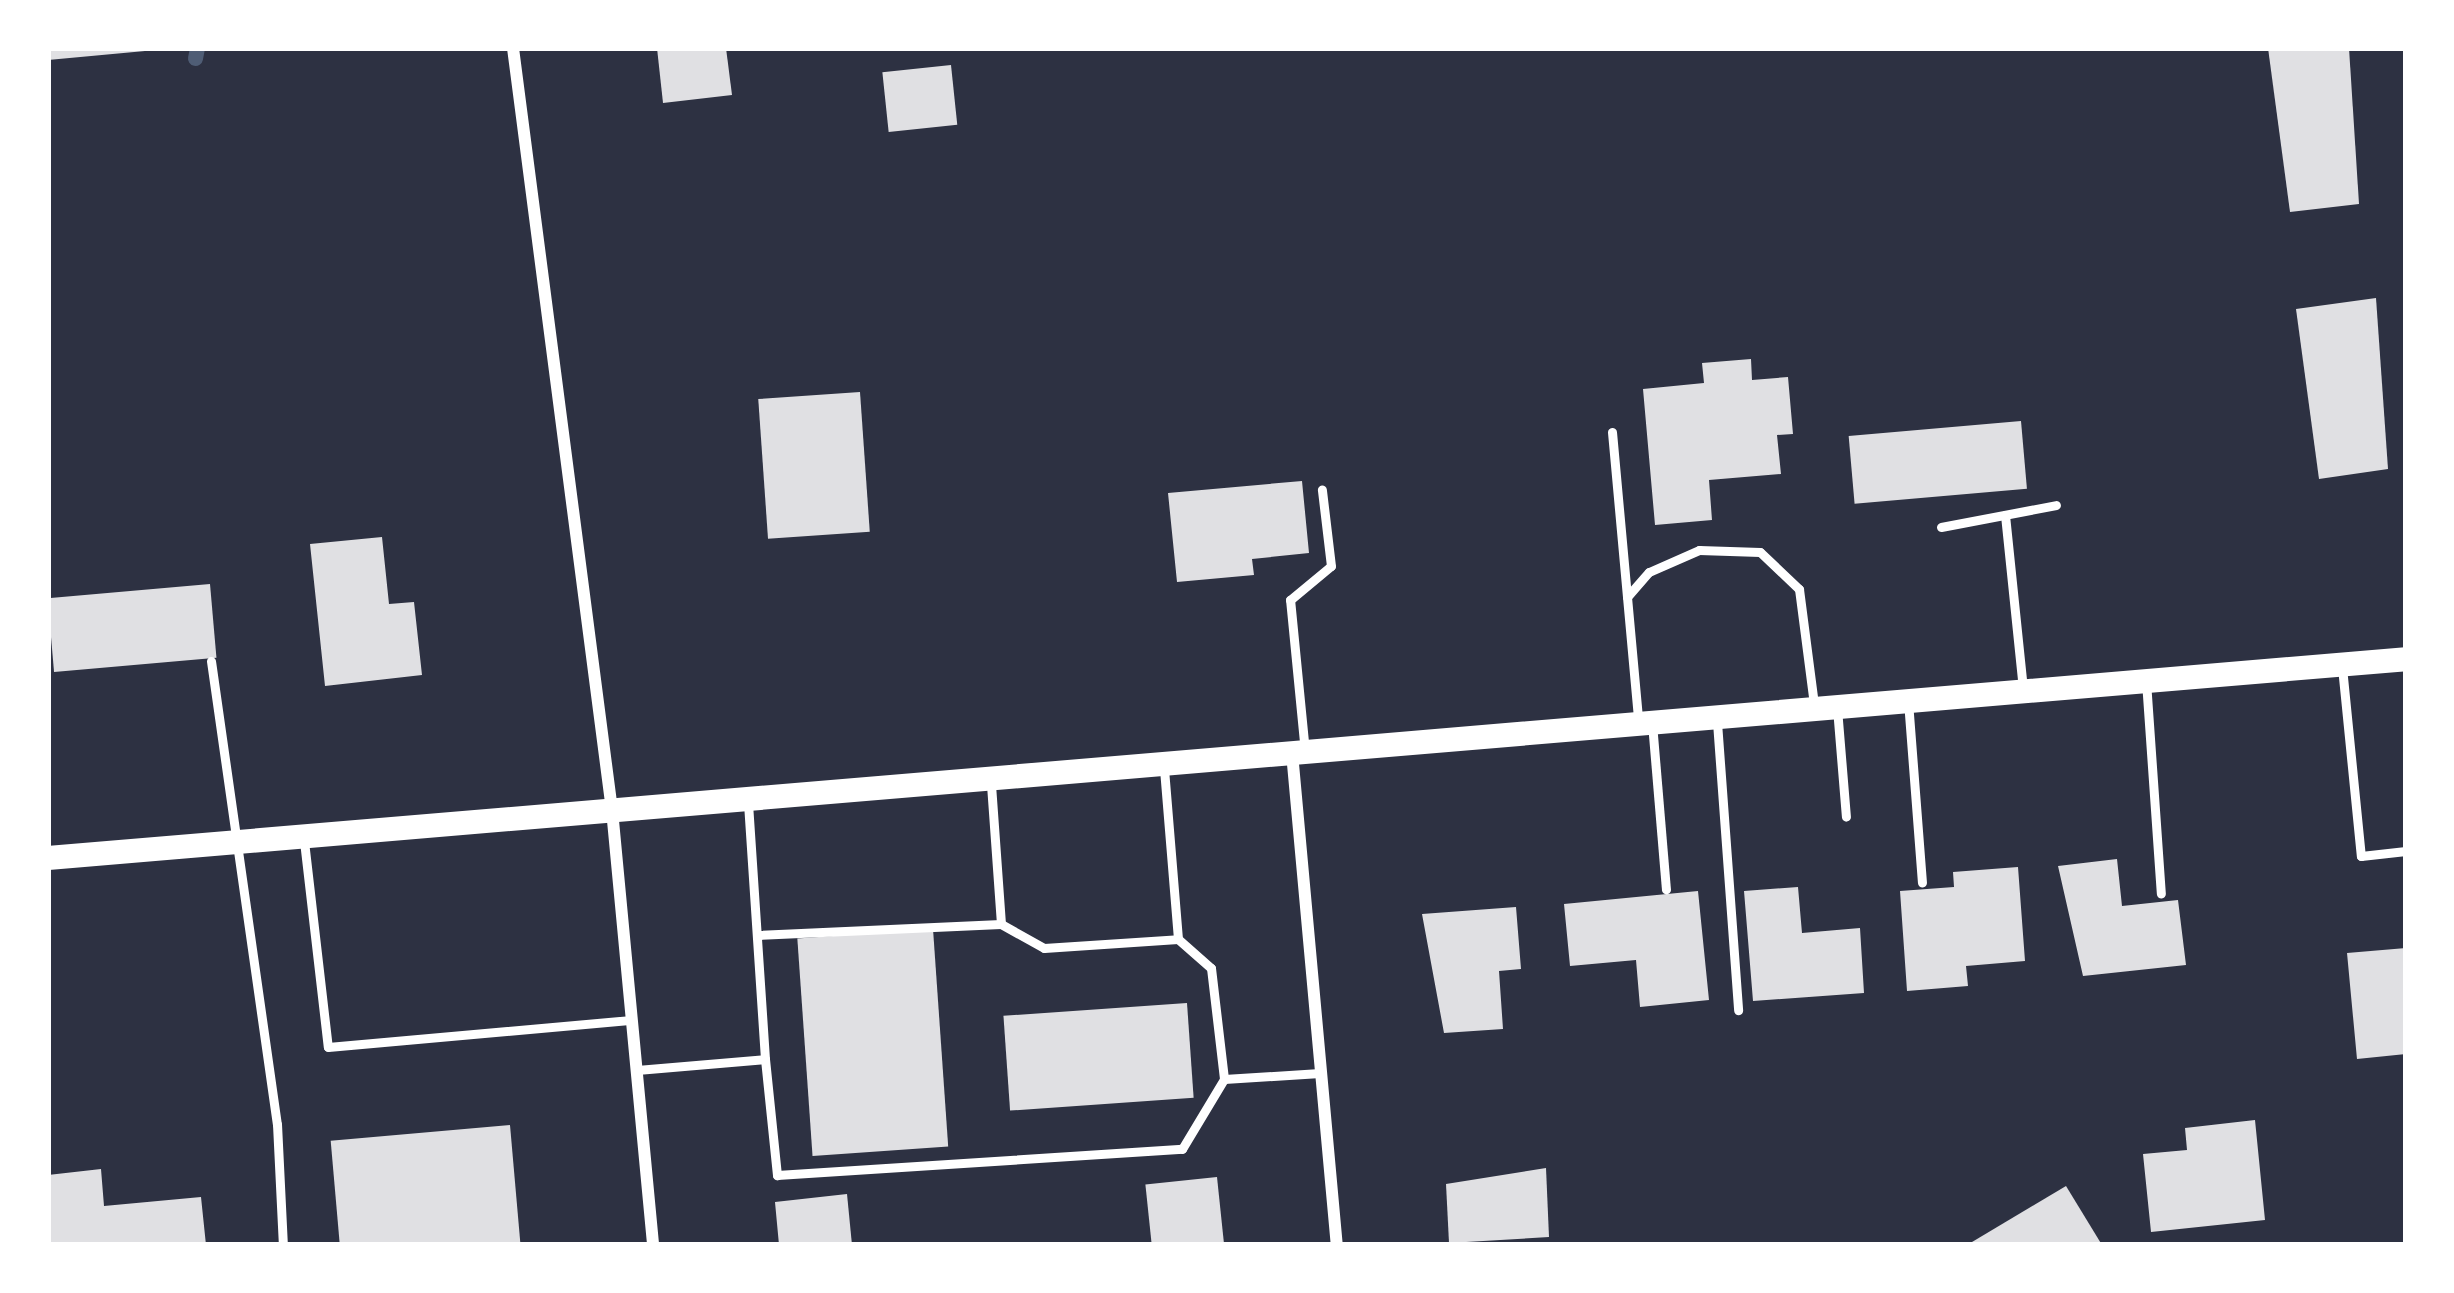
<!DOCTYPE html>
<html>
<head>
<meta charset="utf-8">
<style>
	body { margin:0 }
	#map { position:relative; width:2454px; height:1293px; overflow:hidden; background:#2d3142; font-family:Mulish,sans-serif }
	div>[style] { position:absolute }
	.stream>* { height:15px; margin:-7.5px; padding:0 7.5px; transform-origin:7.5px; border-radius:7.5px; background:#4f5d75 }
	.building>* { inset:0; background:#e0e0e3; transform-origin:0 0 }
	.service>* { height:9px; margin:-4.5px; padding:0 4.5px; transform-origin:4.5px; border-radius:4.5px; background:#fff }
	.minor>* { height:12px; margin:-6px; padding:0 6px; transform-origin:6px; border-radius:6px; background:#fff }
	.secondary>* { height:24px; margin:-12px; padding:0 12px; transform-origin:12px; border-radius:12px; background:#fff }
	span { translate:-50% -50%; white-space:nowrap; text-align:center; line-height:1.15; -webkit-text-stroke:10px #fff; paint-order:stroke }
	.frame { position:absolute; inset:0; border:51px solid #fff; pointer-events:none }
</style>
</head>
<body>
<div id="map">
	<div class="stream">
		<div style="left:195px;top:58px;width:10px;rotate:-79deg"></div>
	</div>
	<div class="building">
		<div style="clip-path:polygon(48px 48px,145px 48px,145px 51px,48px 60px)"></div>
		<div style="clip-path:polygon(657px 48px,726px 48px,732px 95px,663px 103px)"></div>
		<div style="clip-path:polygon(2268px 48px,2349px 48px,2359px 204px,2290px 212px)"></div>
		<div style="left:951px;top:65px;width:60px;height:69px;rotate:84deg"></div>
		<div style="clip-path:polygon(2376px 298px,2388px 469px,2319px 479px,2296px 309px)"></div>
		<div style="clip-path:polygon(1751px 359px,1752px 380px,1788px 377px,1793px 434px,1777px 435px,1781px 474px,1709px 480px,1712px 520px,1655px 525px,1643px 389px,1704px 383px,1702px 363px)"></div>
		<div style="left:860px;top:392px;width:140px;height:102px;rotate:86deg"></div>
		<div style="left:2021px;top:421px;width:68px;height:173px;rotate:85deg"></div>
		<div style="clip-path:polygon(1302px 481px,1309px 553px,1252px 559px,1254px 575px,1177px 582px,1168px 493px)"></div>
		<div style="clip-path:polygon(382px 537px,389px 604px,414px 602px,422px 675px,325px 686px,310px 544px)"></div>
		<div style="left:210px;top:584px;width:74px;height:163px;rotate:85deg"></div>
		<div style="clip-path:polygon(2117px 859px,2122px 906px,2178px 900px,2186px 965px,2083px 976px,2058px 866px)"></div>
		<div style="clip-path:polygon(2018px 867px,2025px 961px,1966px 966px,1968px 986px,1907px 991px,1900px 891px,1954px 887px,1953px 872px)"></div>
		<div style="clip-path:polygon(1798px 887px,1802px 933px,1860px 928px,1864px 993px,1753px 1001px,1744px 891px)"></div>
		<div style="clip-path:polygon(1698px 891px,1709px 1000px,1640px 1007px,1636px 960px,1570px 966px,1564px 904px)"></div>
		<div style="clip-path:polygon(1516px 907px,1521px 969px,1499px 971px,1503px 1029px,1444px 1033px,1422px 914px)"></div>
		<div style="left:933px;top:929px;width:218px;height:136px;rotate:86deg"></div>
		<div style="clip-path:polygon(2406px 948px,2406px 1054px,2357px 1059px,2347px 953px)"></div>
		<div style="left:1187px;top:1003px;width:95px;height:184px;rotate:86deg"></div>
		<div style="clip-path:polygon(2255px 1120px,2265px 1220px,2151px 1232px,2143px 1154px,2187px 1150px,2185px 1128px)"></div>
		<div style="left:510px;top:1125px;width:120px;height:180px;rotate:85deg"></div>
		<div style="clip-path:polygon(1546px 1168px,1549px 1237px,1449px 1243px,1446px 1184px)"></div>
		<div style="clip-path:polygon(101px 1169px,104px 1206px,201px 1197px,206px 1245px,48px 1245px,48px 1175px)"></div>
		<div style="left:1217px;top:1177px;width:68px;height:72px;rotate:84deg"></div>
		<div style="clip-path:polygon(2066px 1186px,2102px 1245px,1967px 1245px)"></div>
		<div style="clip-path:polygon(847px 1194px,852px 1245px,779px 1245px,775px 1202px)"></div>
	</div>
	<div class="service">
		<div style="left:1612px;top:432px;width:288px;rotate:84.8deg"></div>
		<div style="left:2005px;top:515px;width:175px;rotate:84.1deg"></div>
		<div style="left:1941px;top:527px;width:117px;rotate:-10.8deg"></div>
		<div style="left:1627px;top:597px;width:33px;rotate:-49deg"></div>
		<div style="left:1649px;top:572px;width:55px;rotate:-23.7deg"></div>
		<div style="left:1699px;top:550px;width:61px;rotate:1.9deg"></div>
		<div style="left:1760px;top:552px;width:54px;rotate:43.5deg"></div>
		<div style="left:1799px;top:589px;width:116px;rotate:82.6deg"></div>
		<div style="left:211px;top:661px;width:468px;rotate:81.9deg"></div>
		<div style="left:277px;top:1124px;width:121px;rotate:87.2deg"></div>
		<div style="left:2342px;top:667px;width:190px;rotate:84.3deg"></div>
		<div style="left:2361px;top:856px;width:45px;rotate:-6.3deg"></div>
		<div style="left:2146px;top:681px;width:213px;rotate:86deg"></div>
		<div style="left:1908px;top:701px;width:182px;rotate:85.6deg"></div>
		<div style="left:1837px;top:708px;width:109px;rotate:85.3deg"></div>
		<div style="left:1717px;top:722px;width:289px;rotate:85.8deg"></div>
		<div style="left:1652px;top:723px;width:167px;rotate:85.2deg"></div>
		<div style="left:1305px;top:752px;width:153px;rotate:-95.6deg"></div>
		<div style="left:1290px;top:600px;width:53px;rotate:-39.7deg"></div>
		<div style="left:1331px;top:566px;width:77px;rotate:-96.8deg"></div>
		<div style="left:304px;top:841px;width:207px;rotate:83.4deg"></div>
		<div style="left:328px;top:1047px;width:305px;rotate:-5.1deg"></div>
		<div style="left:1001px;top:924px;width:49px;rotate:29.2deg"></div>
		<div style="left:1044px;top:948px;width:134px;rotate:-3.8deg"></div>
		<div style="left:1178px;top:939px;width:171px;rotate:-94.7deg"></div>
		<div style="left:758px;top:935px;width:243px;rotate:-2.6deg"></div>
		<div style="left:1001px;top:924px;width:141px;rotate:-94.1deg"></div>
		<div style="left:1178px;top:939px;width:44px;rotate:41.3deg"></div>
		<div style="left:1211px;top:968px;width:112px;rotate:83.3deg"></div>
		<div style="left:1224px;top:1079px;width:96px;rotate:-3.6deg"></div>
		<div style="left:765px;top:1059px;width:117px;rotate:84.1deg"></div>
		<div style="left:777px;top:1175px;width:406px;rotate:-3.7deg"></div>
		<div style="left:1182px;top:1149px;width:82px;rotate:-59deg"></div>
		<div style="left:637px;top:1070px;width:128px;rotate:-4.9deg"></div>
		<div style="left:765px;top:1059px;width:256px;rotate:-93.8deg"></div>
	</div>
	<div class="minor">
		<div style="left:513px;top:48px;width:768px;rotate:82.6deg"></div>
		<div style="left:612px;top:810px;width:437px;rotate:84.6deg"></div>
		<div style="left:1292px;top:753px;width:494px;rotate:84.8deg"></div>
	</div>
	<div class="secondary">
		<div style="left:48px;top:858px;width:2366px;rotate:-4.82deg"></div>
	</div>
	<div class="frame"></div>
</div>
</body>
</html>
